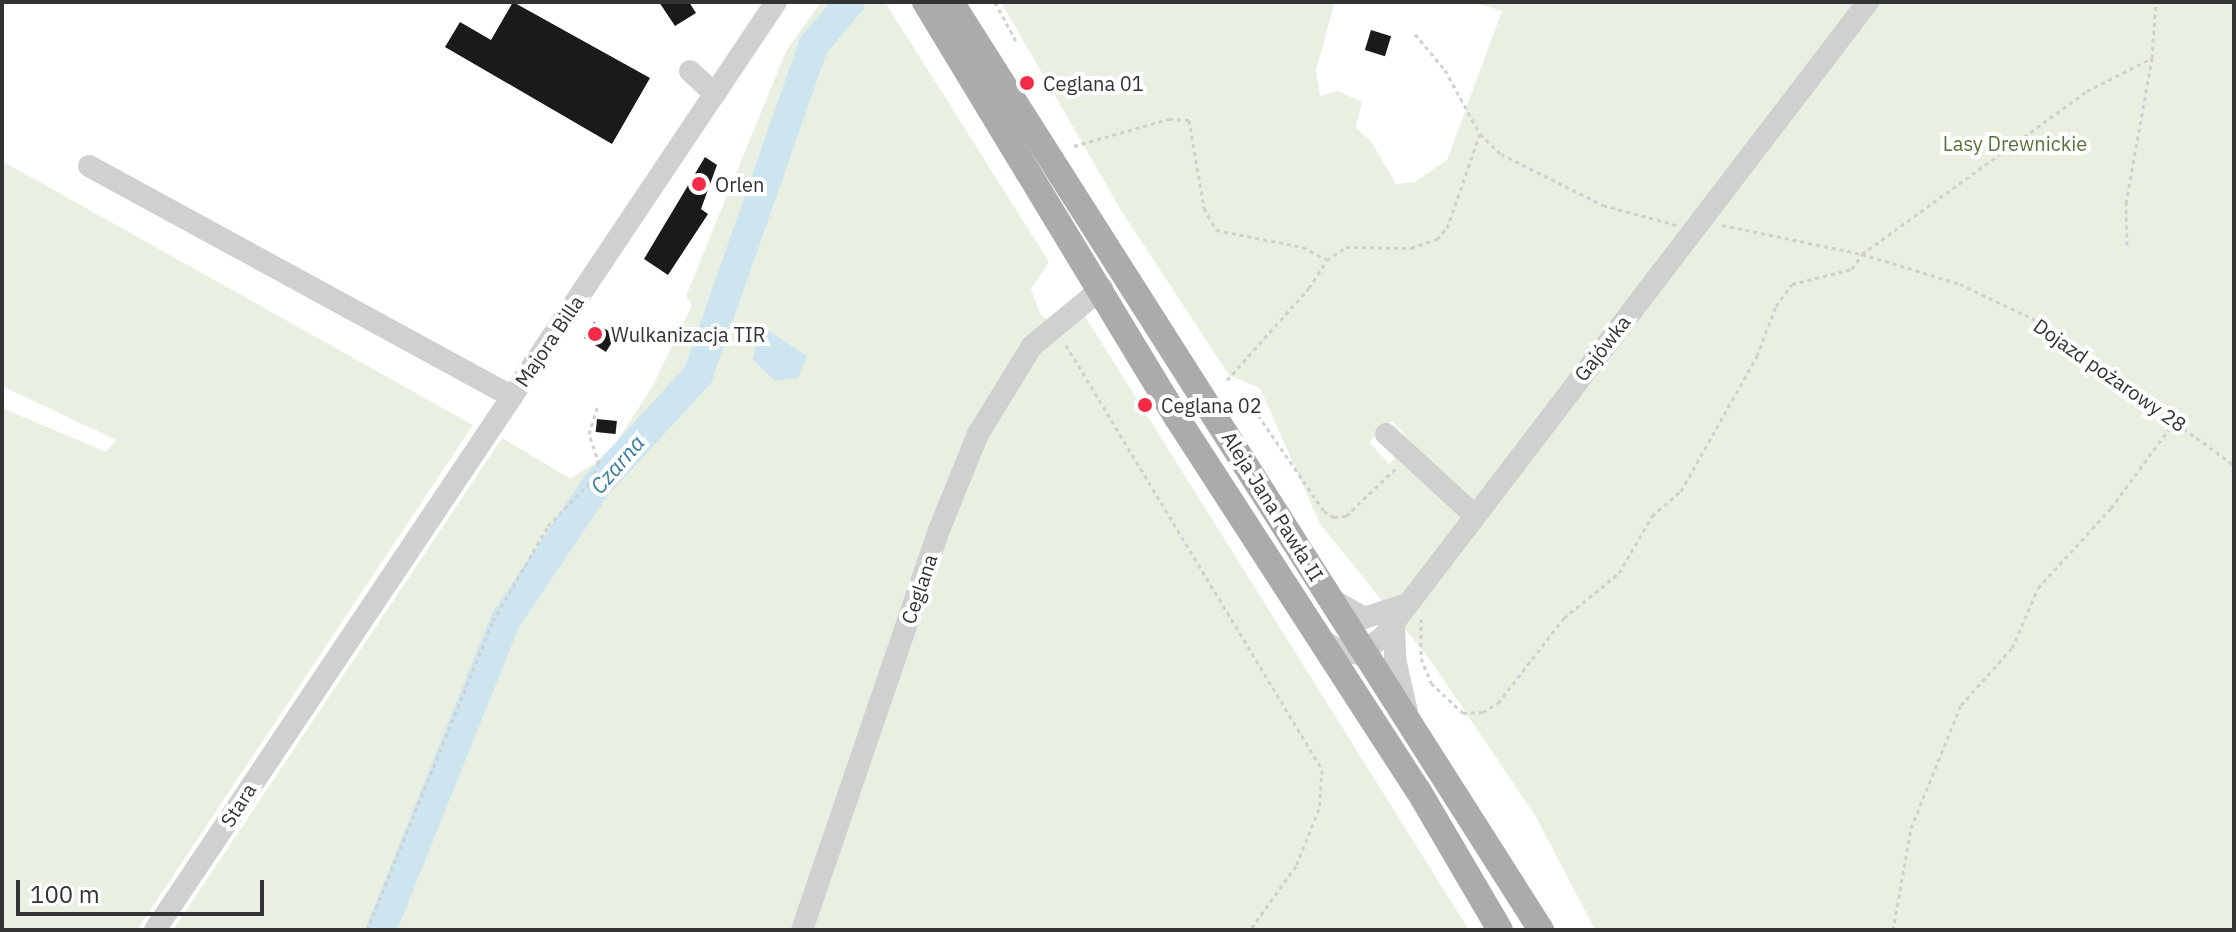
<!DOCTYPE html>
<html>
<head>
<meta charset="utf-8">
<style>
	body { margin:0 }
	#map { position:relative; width:2236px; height:932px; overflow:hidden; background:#fff; font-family:"IBM Plex Sans",sans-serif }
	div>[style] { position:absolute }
	.green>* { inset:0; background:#eaf0e1 }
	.water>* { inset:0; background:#cce5f1 }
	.river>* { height:30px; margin:-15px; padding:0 15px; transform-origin:15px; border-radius:15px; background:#cce5f1 }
	.building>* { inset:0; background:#1a1a1a; transform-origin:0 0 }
	.path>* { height:3px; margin-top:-1.5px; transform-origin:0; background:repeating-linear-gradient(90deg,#d0d0d0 0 4px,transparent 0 8px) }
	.minor>* { height:22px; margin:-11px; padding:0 11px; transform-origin:11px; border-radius:11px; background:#d0d0d0 }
	.major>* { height:26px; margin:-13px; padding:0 13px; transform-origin:13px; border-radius:13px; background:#ababab }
	.dots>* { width:22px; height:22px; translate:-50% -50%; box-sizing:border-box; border:4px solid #fff; border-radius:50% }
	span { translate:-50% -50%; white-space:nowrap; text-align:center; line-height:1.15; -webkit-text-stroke:8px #fff; paint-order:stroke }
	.poi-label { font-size:20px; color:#333 }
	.left { translate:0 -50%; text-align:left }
	.park-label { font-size:20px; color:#59743b }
	.street-label { font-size:20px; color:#333 }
	.water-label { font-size:22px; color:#377d9e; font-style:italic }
	.frame { position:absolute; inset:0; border:4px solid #333; pointer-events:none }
	.scale { position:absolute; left:16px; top:880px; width:248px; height:36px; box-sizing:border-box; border:4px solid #333; border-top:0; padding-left:10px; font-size:24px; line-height:28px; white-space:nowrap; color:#333; -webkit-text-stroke:6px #fff; paint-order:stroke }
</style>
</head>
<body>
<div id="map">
	<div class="green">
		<div style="clip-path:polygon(821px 2px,885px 2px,1049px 262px,1031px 289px,1040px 313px,1058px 330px,1083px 313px,1469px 930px,173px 930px,502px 438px,571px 479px,610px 452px,652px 387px,692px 305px,686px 296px,786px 51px)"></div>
		<div style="clip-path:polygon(evenodd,1001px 2px,1335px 2px,1316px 70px,1320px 96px,1338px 91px,1362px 102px,1356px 128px,1371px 141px,1396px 184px,1415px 182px,1447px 160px,1502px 11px,1472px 2px,2234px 2px,2234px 930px,1595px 930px,1536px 817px,1431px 661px,1320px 524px,1260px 388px,1229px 375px,1122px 212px,1001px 2px,1392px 421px,1411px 442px,1389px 464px,1369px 442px,1392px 421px)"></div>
		<div style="clip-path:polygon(2px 161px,473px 425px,137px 930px,2px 930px,2px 408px,106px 452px,116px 440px,2px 386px)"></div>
	</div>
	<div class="water">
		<div style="clip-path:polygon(769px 331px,807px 356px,798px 378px,775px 381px,753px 360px,757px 340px)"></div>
	</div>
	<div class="river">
		<div style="left:381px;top:930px;width:333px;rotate:-68.1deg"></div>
		<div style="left:505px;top:621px;width:163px;rotate:-56deg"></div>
		<div style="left:596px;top:486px;width:151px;rotate:-47.4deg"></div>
		<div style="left:698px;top:375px;width:349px;rotate:-70.7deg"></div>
		<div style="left:813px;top:46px;width:57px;rotate:-49.9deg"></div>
	</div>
	<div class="building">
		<div style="clip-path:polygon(513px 2px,650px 78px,612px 144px,445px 47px,460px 22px,491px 40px)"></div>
		<div style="clip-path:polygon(659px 2px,689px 2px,696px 13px,675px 26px)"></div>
		<div style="left:1371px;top:30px;width:21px;height:21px;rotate:17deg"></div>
		<div style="clip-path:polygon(705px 157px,717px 165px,701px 209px,708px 214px,668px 275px,644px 259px)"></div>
		<div style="left:594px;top:322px;width:26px;height:19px;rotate:32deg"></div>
		<div style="left:597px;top:419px;width:20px;height:13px;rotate:6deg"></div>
	</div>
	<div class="path">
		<div style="left:995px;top:2px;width:44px;rotate:61.7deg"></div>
		<div style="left:1415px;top:34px;width:47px;rotate:50.2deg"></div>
		<div style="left:1445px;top:70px;width:73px;rotate:61.3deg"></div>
		<div style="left:1480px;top:134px;width:29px;rotate:44deg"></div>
		<div style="left:1501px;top:154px;width:114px;rotate:26.6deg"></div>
		<div style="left:1603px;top:205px;width:76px;rotate:15.3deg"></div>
		<div style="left:1074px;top:146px;width:99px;rotate:-15.9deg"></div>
		<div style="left:1169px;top:119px;width:20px;rotate:3deg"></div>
		<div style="left:1189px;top:120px;width:89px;rotate:80.3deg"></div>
		<div style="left:1204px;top:208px;width:25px;rotate:61deg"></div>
		<div style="left:1216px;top:230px;width:89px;rotate:11.1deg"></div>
		<div style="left:1303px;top:247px;width:26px;rotate:28deg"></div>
		<div style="left:1722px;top:225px;width:143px;rotate:11.7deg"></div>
		<div style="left:1862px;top:254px;width:102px;rotate:17deg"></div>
		<div style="left:1960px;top:284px;width:83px;rotate:25.6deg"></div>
		<div style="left:2035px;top:320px;width:246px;rotate:36.1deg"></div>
		<div style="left:2127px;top:245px;width:42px;rotate:-91.4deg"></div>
		<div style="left:2126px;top:203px;width:147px;rotate:-79.8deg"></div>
		<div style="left:2152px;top:58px;width:56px;rotate:-85.9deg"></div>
		<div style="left:1066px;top:345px;width:496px;rotate:58.9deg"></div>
		<div style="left:1322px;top:770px;width:39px;rotate:94deg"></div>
		<div style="left:1319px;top:809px;width:61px;rotate:112deg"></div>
		<div style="left:1296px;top:866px;width:79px;rotate:125.7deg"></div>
		<div style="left:1227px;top:380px;width:123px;rotate:-48.3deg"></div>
		<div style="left:1309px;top:288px;width:33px;rotate:-57deg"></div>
		<div style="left:1327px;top:260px;width:23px;rotate:-34deg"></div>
		<div style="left:1346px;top:247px;width:65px;rotate:0.9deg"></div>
		<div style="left:1411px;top:248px;width:28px;rotate:-19deg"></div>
		<div style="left:1437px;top:239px;width:15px;rotate:-48deg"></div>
		<div style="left:1447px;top:228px;width:100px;rotate:-70.7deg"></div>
		<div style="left:1258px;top:415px;width:116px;rotate:55.5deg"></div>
		<div style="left:1324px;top:511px;width:12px;rotate:31deg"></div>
		<div style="left:1334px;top:517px;width:12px;rotate:-5deg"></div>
		<div style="left:1346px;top:516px;width:68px;rotate:-43.8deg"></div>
		<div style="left:1421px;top:619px;width:39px;rotate:90deg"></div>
		<div style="left:1421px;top:658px;width:27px;rotate:68deg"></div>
		<div style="left:1431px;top:683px;width:44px;rotate:43.2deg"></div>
		<div style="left:1463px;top:713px;width:20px;rotate:-3deg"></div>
		<div style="left:1483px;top:712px;width:17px;rotate:-31deg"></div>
		<div style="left:1498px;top:703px;width:108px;rotate:-52.2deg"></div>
		<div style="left:1564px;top:618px;width:71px;rotate:-39.3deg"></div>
		<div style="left:1619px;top:573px;width:66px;rotate:-59.9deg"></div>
		<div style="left:1652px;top:516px;width:38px;rotate:-41deg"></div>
		<div style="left:1681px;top:491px;width:155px;rotate:-60.6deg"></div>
		<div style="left:1757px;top:356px;width:53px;rotate:-69.2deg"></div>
		<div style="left:1776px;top:306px;width:27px;rotate:-54deg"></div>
		<div style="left:1792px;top:284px;width:62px;rotate:-14deg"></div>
		<div style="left:1852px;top:269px;width:18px;rotate:-56deg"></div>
		<div style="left:1862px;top:254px;width:278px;rotate:-35.9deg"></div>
		<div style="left:2087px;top:91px;width:73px;rotate:-26.9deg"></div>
		<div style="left:367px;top:930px;width:334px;rotate:-67.8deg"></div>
		<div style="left:493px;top:621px;width:110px;rotate:-59.9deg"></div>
		<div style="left:548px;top:526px;width:62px;rotate:-46.3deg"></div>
		<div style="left:591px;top:481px;width:19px;rotate:-65deg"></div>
		<div style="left:599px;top:464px;width:32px;rotate:-108deg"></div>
		<div style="left:589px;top:434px;width:28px;rotate:-73deg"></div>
		<div style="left:1893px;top:930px;width:104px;rotate:-80deg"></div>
		<div style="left:1911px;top:828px;width:133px;rotate:-67.9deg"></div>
		<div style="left:1961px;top:705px;width:76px;rotate:-48.2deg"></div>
		<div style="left:2012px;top:648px;width:65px;rotate:-66.6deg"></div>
		<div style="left:2038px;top:588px;width:108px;rotate:-47.6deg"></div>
		<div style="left:2111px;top:508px;width:108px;rotate:-53.7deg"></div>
	</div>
	<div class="minor">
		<div style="left:690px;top:71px;width:34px;rotate:43deg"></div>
		<div style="left:89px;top:166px;width:481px;rotate:28.6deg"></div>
		<div style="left:1386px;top:434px;width:118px;rotate:42.6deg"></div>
		<div style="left:1333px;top:600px;width:36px;rotate:30deg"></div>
		<div style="left:1364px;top:618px;width:45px;rotate:-18deg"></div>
		<div style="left:1394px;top:623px;width:36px;rotate:88deg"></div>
		<div style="left:1395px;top:659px;width:54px;rotate:77.2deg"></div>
		<div style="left:1320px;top:639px;width:23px;rotate:31deg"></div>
		<div style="left:1340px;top:651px;width:19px;rotate:9deg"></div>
		<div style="left:1359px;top:654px;width:29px;rotate:-35deg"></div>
		<div style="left:1383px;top:637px;width:799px;rotate:-52.63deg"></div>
		<div style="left:155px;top:930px;width:1117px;rotate:-56.21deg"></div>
		<div style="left:802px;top:930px;width:423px;rotate:-71.1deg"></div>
		<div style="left:939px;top:530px;width:104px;rotate:-67.9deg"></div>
		<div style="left:978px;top:434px;width:103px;rotate:-58.5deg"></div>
		<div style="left:1032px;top:346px;width:91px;rotate:-39.6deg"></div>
	</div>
	<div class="major">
		<div style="left:925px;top:2px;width:486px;rotate:58.8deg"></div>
		<div style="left:1177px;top:418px;width:443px;rotate:57.1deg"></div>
		<div style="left:1418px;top:790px;width:162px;rotate:59.6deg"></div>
		<div style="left:951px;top:2px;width:1100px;rotate:57.55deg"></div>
	</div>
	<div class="dots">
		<div style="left:1027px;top:83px;background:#f52a45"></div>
		<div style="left:699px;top:184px;background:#f52a45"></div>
		<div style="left:595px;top:334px;background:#f52a45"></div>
		<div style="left:1145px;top:405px;background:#f52a45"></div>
	</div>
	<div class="poi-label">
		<span class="left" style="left:1043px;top:83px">Ceglana 01</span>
		<span class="left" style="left:715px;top:184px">Orlen</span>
		<span class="left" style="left:611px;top:334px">Wulkanizacja TIR</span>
		<span class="left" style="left:1161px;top:405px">Ceglana 02</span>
	</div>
	<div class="park-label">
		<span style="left:2015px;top:143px">Lasy Drewnickie</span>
	</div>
	<div class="street-label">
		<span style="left:549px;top:341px;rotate:-56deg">Majora Billa</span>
		<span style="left:1602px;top:348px;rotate:-52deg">Gajówka</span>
		<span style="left:2110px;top:375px;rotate:35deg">Dojazd pożarowy 28</span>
		<span style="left:1273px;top:506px;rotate:58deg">Aleja Jana Pawła II</span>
		<span style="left:919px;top:589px;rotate:-71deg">Ceglana</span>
		<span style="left:238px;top:805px;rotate:-57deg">Stara</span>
	</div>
	<div class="water-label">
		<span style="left:617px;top:464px;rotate:-49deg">Czarna</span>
	</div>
	<div class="frame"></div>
	<div class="scale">100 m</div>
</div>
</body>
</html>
